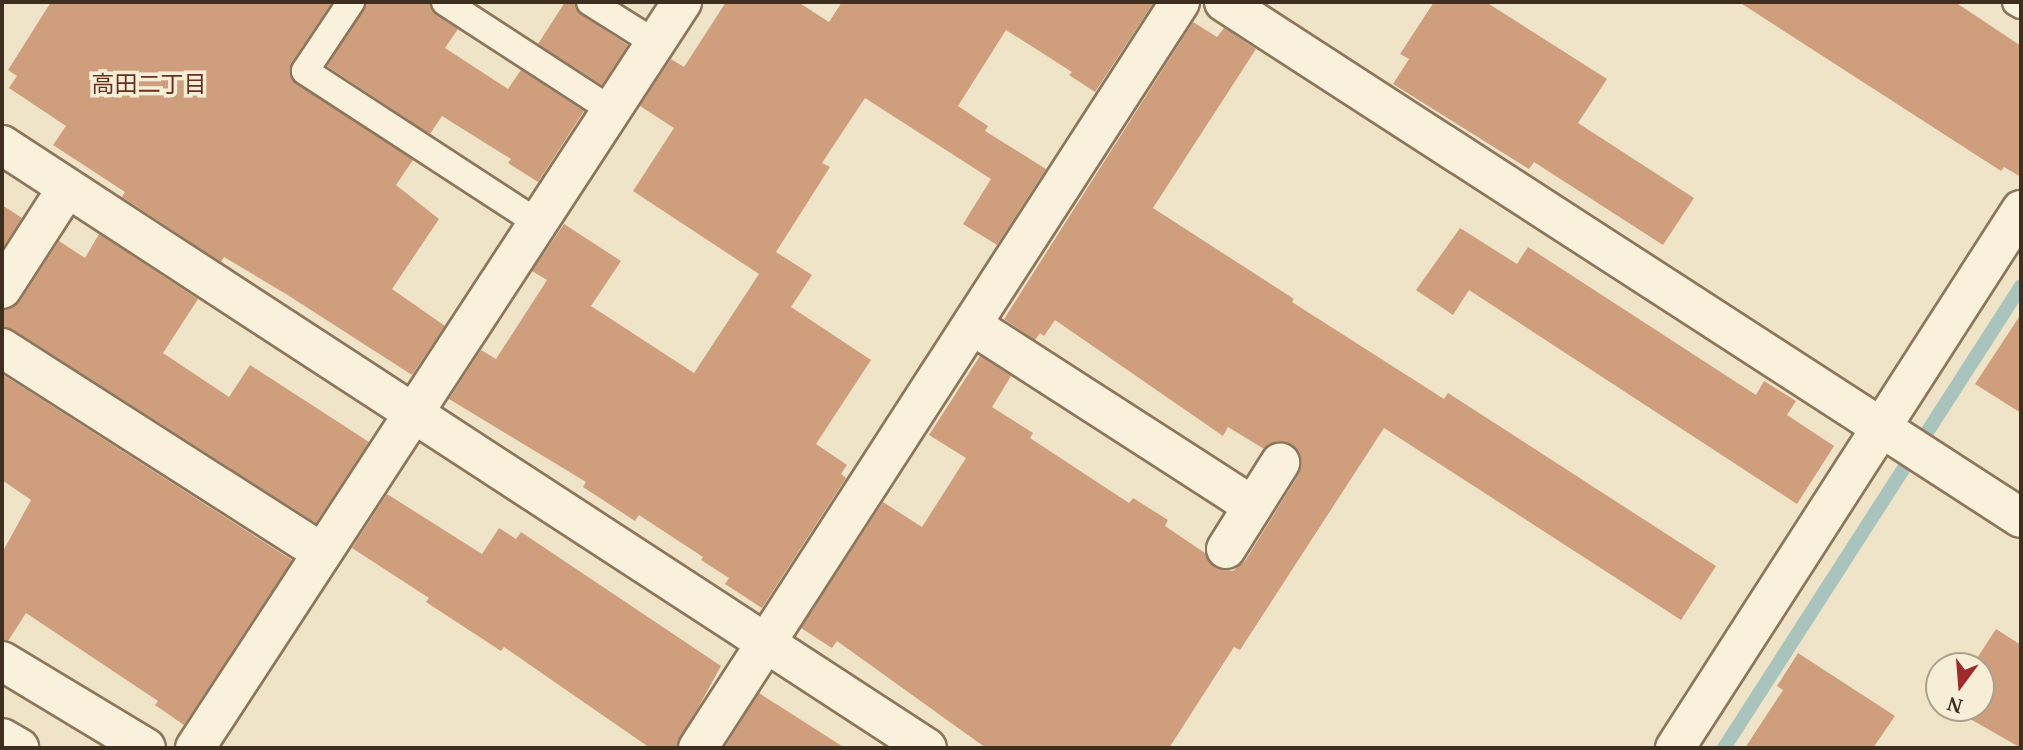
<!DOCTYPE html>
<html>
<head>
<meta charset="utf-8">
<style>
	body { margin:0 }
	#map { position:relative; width:2023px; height:750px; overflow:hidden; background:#f0e4c8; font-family:"Noto Serif","Noto Sans JP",serif }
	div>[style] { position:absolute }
	.stream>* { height:14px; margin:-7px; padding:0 7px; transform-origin:7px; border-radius:7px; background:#a9c4bc }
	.building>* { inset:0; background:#cf9f7d }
	.roads { filter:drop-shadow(2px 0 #8d765c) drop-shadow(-2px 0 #8d765c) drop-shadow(0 2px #8d765c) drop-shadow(0 -2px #8d765c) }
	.lane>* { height:26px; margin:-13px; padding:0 13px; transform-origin:13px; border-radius:13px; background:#faf1dc }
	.street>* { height:38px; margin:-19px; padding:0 19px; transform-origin:19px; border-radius:19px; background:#faf1dc }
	span { translate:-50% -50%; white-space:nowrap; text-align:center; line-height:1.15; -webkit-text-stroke:7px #f7eed8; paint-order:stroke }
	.neighbourhood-label { font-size:23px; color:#6b2e1e }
	.frame { position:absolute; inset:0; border:4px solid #3d2e20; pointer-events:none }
	.north { position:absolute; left:1925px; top:652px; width:70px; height:70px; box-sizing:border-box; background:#f7eed8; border:2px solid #ada18e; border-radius:50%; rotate:196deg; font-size:19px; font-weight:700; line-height:28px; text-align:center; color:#3d2e20 }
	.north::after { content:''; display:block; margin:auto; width:24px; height:32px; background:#9e2a2b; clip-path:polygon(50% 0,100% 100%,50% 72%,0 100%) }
</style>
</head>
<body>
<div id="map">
	<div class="stream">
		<div style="left:1724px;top:748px;width:549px;rotate:-57.26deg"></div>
	</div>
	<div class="building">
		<div style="clip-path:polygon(51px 2px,332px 2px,292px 62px,291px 77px,413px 160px,396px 185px,439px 219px,392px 289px,445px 326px,412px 375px,286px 294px,224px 257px,221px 262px,122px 197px,125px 192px,53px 145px,66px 126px,9px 88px,17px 76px,8px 70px)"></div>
		<div style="clip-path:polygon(367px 2px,429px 2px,436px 15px,458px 29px,445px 48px,508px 89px,521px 70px,584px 111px,538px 182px,508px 163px,511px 159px,442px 116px,430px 134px,327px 66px)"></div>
		<div style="clip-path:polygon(565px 2px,574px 2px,582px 15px,628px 45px,602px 85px,538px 44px)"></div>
		<div style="clip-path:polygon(726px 2px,798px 2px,829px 22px,842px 2px,1154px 2px,1095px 92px,1069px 75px,1072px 72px,1006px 30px,958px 106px,988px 126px,985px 131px,1046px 169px,997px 245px,963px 224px,991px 179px,865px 98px,822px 163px,830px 167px,776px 252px,812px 275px,791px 307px,871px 360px,816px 444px,847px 465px,841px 474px,846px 478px,762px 608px,725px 584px,729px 578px,701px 560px,703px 557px,639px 515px,635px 521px,583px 487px,586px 482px,449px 399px,481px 350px,496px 359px,547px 280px,532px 271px,564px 224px,621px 261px,591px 306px,694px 373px,759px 274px,633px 191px,674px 128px,640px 106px,671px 59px,684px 67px)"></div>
		<div style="clip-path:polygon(1434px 2px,1486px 2px,1607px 79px,1578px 123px,1694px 198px,1663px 245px,1534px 162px,1529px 169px,1393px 84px,1409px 59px,1400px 54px)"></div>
		<div style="clip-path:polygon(1739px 2px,1955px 2px,2021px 46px,2021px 177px,2004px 167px,2001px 171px)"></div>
		<div style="clip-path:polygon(1193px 22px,1217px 37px,1224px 28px,1256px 49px,1153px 208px,1294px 299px,1292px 302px,1444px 399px,1448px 393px,1716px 566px,1681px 620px,1384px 428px,1240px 650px,1234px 647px,1169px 748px,986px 748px,837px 641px,832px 648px,801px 628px,883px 502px,922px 527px,966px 458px,929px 435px,980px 356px,1011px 376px,992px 407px,1033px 433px,1030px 438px,1129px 503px,1133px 498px,1168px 520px,1165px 526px,1205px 553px,1215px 568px,1233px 571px,1245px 561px,1299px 474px,1300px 453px,1292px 445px,1280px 441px,1264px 449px,1228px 427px,1223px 436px,1055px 320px,1044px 336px,1040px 333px,1035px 340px,1004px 319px)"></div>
		<div style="clip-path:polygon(2px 205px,22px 218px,2px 249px)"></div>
		<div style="clip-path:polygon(1460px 228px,1517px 264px,1528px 247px,1756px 395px,1764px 381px,1796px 401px,1787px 415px,1834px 446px,1797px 504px,1469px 290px,1453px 315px,1416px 290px)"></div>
		<div style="clip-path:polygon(99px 234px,198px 299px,163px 353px,229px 397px,250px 365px,369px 442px,316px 523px,14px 330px,2px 326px,2px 311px,20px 301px,59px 241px,85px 258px)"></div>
		<div style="clip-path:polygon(2021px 314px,2021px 413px,1975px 384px)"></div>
		<div style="clip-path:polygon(2px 374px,292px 560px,184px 725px,155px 705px,158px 701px,26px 613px,8px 641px,2px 639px,2px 553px,31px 500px,2px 480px)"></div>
		<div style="clip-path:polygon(387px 494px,482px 554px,499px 528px,516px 539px,521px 532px,721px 666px,676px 748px,650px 748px,504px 647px,501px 651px,426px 602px,429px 598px,352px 548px)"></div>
		<div style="clip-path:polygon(1996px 629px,2021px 645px,2021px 748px,1951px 708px,1981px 708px,1981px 666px,1972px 666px)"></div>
		<div style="clip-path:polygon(1798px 653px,1895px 716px,1873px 748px,1745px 748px,1783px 690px,1777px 686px)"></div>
		<div style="clip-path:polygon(759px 693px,845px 748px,724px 748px)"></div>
	</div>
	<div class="roads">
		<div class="lane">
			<div style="left:351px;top:2px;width:83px;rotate:123.7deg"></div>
			<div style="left:305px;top:71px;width:278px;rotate:33.1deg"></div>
			<div style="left:445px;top:2px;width:198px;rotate:33deg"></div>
			<div style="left:590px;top:2px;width:77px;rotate:32.2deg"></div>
			<div style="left:2016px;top:2px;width:6px;rotate:31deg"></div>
		</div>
		<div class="street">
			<div style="left:1224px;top:2px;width:949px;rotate:32.92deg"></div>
			<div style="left:2px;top:145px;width:1104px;rotate:33.1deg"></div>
			<div style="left:2px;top:289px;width:120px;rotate:-57.2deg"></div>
			<div style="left:972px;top:325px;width:334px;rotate:32.8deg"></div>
			<div style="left:2px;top:348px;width:380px;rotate:32.6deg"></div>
			<div style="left:1226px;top:549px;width:102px;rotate:-57.9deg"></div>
			<div style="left:2px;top:661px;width:168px;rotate:31.1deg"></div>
			<div style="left:2px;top:738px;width:20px;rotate:30deg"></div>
			<div style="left:195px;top:748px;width:891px;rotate:-56.86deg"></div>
			<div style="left:698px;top:748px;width:888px;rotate:-57.13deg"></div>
			<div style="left:1675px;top:748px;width:640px;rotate:-57.25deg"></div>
		</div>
	</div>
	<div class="neighbourhood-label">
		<span style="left:149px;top:83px">高田二丁目</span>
	</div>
	<div class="frame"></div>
	<div class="north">N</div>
</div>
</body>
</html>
